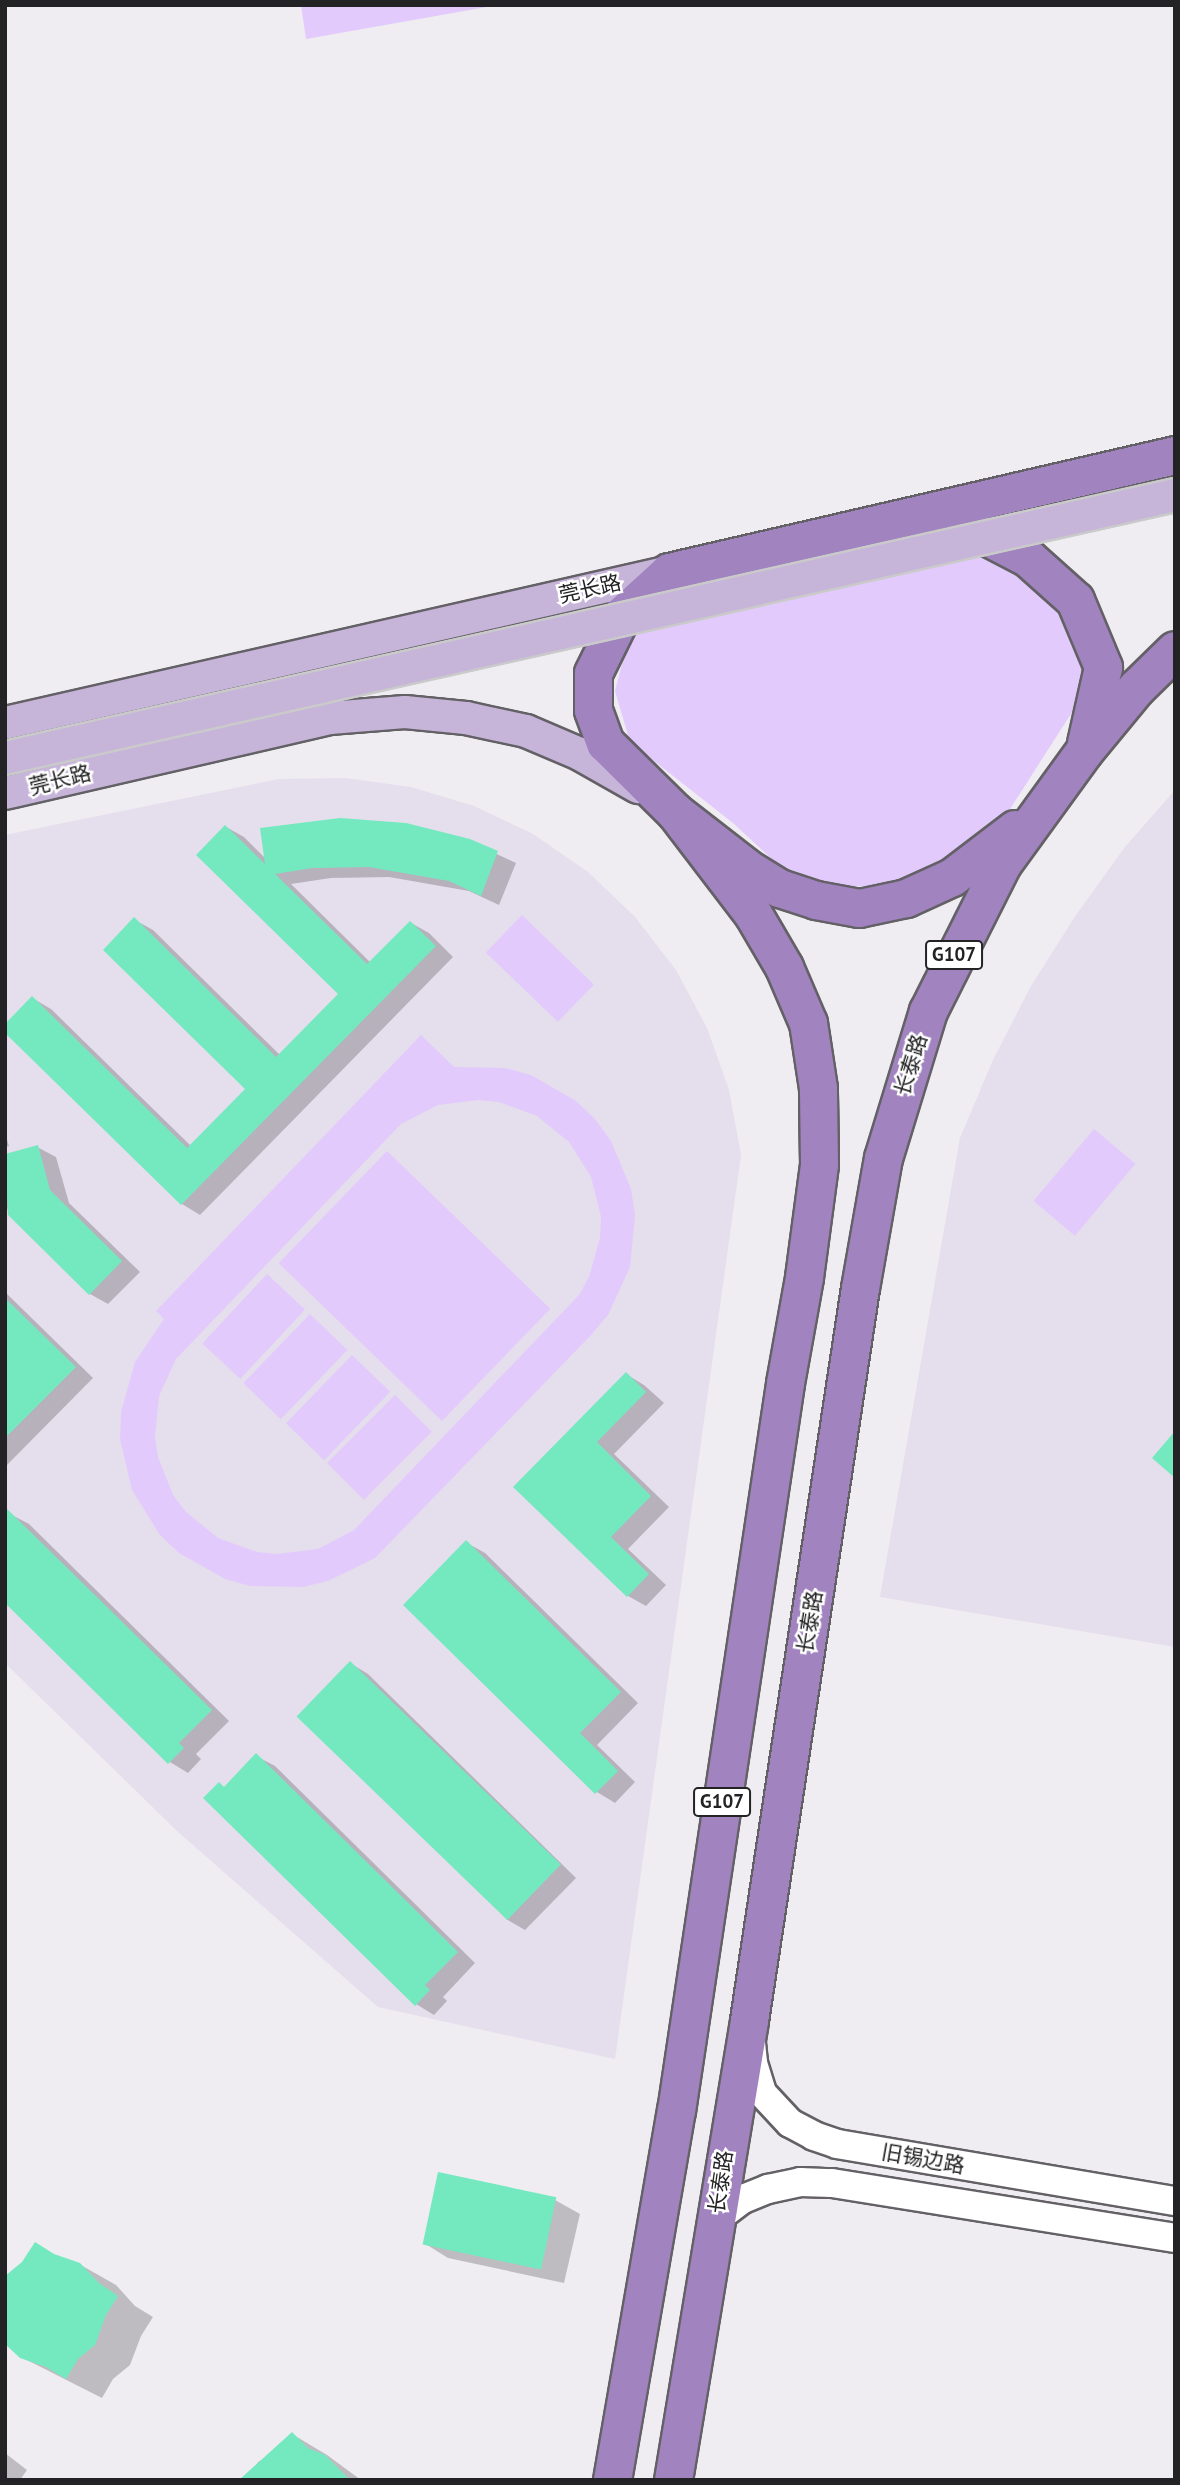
<!DOCTYPE html>
<html>
<head>
<meta charset="utf-8">
<style>
	body { margin:0 }
	#map { position:relative; width:1180px; height:2485px; overflow:hidden; background:#efecf2; font-family:"PT Sans","Noto Sans SC",sans-serif }
	div>[style] { position:absolute }
	.built>* { inset:0; background:#e5deec }
	.green>* { inset:0; background:#e3cafc; transform-origin:0 0 }
	.shadow>* { inset:0; background:#0003 }
	.building>* { inset:0; background:#74e9bf; transform-origin:0 0 }
	.roads { filter:drop-shadow(2px 0 #636166) drop-shadow(-2px 0 #636166) drop-shadow(0 2px #636166) drop-shadow(0 -2px #636166) }
	.secondary>* { height:28px; margin:-14px; padding:0 14px; transform-origin:14px; border-radius:14px; background:#fff }
	.primary>* { height:32px; margin:-16px; padding:0 16px; transform-origin:16px; border-radius:16px; background:#c7b5d9 }
	.highway>* { height:37px; margin:-18.5px; padding:0 18.5px; transform-origin:18.5px; border-radius:18.5px; background:#a183bf }
	.bridges { filter:drop-shadow(2px 0 #cacaca) drop-shadow(-2px 0 #cacaca) drop-shadow(0 2px #cacaca) drop-shadow(0 -2px #cacaca) }
	.primary-bridge>* { height:32px; margin:-16px; padding:0 16px; transform-origin:16px; border-radius:16px; background:#c7b5d9 }
	span { translate:-50% -50%; white-space:nowrap; text-align:center; line-height:1.15; -webkit-text-stroke:5px #fff; paint-order:stroke }
	.shield-label span { padding:2px 5px; background:#fff; border:2px solid; border-radius:5px; -webkit-text-stroke-width:0 }
	.shield-label { font-size:19px; color:#232224; font-weight:700 }
	.street-label { font-size:21px; color:#232224 }
	.frame { position:absolute; inset:0; border:7px solid #232224; pointer-events:none }
</style>
</head>
<body>
<div id="map">
	<div class="built">
		<div style="clip-path:polygon(345px 778px,411px 787px,474px 806px,533px 834px,588px 872px,635px 917px,676px 970px,707px 1028px,729px 1090px,741px 1155px,615px 2059px,378px 2007px,177px 1831px,5px 1663px,5px 835px,279px 779px)"></div>
		<div style="clip-path:polygon(1175px 790px,1175px 1647px,880px 1597px,960px 1138px,993px 1060px,1031px 986px,1076px 915px,1125px 847px)"></div>
	</div>
	<div class="green">
		<div style="clip-path:polygon(301px 5px,498px 5px,306px 39px)"></div>
		<div style="clip-path:polygon(901px 526px,951px 530px,1049px 594px,1080px 638px,1092px 681px,1010px 809px,970px 854px,905px 887px,836px 886px,789px 875px,733px 823px,630px 742px,615px 691px,625px 652px,650px 602px,696px 578px)"></div>
		<div style="left:522px;top:915px;width:100px;height:52px;rotate:44deg"></div>
		<div style="clip-path:polygon(evenodd,421px 1035px,454px 1067px,505px 1068px,531px 1075px,576px 1101px,595px 1119px,611px 1141px,631px 1189px,635px 1215px,630px 1267px,608px 1315px,592px 1334px,375px 1558px,328px 1581px,303px 1587px,250px 1586px,225px 1579px,179px 1553px,160px 1535px,132px 1490px,120px 1439px,121px 1412px,135px 1362px,164px 1319px,156px 1311px,421px 1035px,478px 1100px,499px 1102px,537px 1116px,569px 1142px,591px 1177px,601px 1217px,600px 1238px,589px 1277px,579px 1295px,354px 1530px,318px 1549px,277px 1554px,257px 1552px,218px 1538px,186px 1512px,173px 1495px,158px 1457px,155px 1437px,159px 1396px,176px 1359px,401px 1124px,438px 1105px,478px 1100px)"></div>
		<div style="left:1094px;top:1129px;width:54px;height:94px;rotate:40deg"></div>
		<div style="left:387px;top:1151px;width:227px;height:156px;rotate:44deg"></div>
		<div style="left:267px;top:1274px;width:52px;height:95px;rotate:43deg"></div>
		<div style="left:310px;top:1314px;width:52px;height:96px;rotate:44deg"></div>
		<div style="left:352px;top:1355px;width:53px;height:95px;rotate:44deg"></div>
		<div style="left:395px;top:1395px;width:52px;height:96px;rotate:45deg"></div>
	</div>
	<div class="shadow">
		<div style="clip-path:polygon(226px 827px,244px 837px,267px 860px,469px 841px,516px 863px,499px 905px,469px 891px,389px 877px,331px 878px,291px 884px,371px 963px,411px 923px,429px 933px,453px 957px,200px 1215px,182px 1204px,5px 1030px,32px 998px,51px 1009px,191px 1146px,247px 1089px,135px 920px,153px 930px,280px 1055px,340px 994px)"></div>
		<div style="clip-path:polygon(5px 1133px,9px 1146px,5px 1147px)"></div>
		<div style="clip-path:polygon(37px 1147px,56px 1157px,69px 1203px,140px 1272px,108px 1304px,90px 1294px,9px 1214px,5px 1200px,5px 1156px)"></div>
		<div style="clip-path:polygon(5px 1292px,93px 1378px,5px 1467px)"></div>
		<div style="clip-path:polygon(626px 1374px,644px 1385px,664px 1403px,614px 1454px,669px 1507px,628px 1549px,666px 1585px,646px 1606px,628px 1596px,516px 1487px)"></div>
		<div style="clip-path:polygon(10px 1514px,29px 1524px,229px 1721px,196px 1754px,201px 1759px,188px 1773px,170px 1762px)"></div>
		<div style="clip-path:polygon(467px 1543px,485px 1553px,638px 1703px,597px 1745px,635px 1782px,615px 1803px,597px 1792px,406px 1605px)"></div>
		<div style="clip-path:polygon(350px 1663px,368px 1674px,576px 1878px,525px 1930px,506px 1919px)"></div>
		<div style="clip-path:polygon(256px 1756px,275px 1766px,475px 1963px,443px 1997px,447px 2001px,434px 2015px,416px 2004px,225px 1788px)"></div>
		<div style="clip-path:polygon(555px 2200px,580px 2214px,564px 2283px,448px 2258px,424px 2243px)"></div>
		<div style="clip-path:polygon(59px 2258px,79px 2264px,116px 2285px,135px 2306px,153px 2317px,141px 2336px,130px 2365px,113px 2379px,102px 2398px,21px 2357px)"></div>
		<div style="clip-path:polygon(292px 2434px,327px 2455px,361px 2480px,247px 2480px,258px 2462px,277px 2451px)"></div>
		<div style="clip-path:polygon(5px 2453px,27px 2470px,20px 2480px,5px 2480px)"></div>
	</div>
	<div class="building">
		<div style="clip-path:polygon(340px 818px,406px 823px,470px 839px,498px 851px,481px 896px,449px 881px,369px 867px,312px 868px,275px 874px,367px 964px,410px 921px,436px 946px,181px 1205px,5px 1033px,5px 1024px,32px 996px,187px 1148px,245px 1089px,103px 950px,134px 917px,276px 1057px,338px 994px,196px 855px,225px 825px,265px 864px,260px 828px)"></div>
		<div style="clip-path:polygon(38px 1145px,50px 1190px,122px 1261px,89px 1295px,8px 1215px,5px 1154px)"></div>
		<div style="clip-path:polygon(5px 1298px,76px 1367px,5px 1438px)"></div>
		<div style="clip-path:polygon(626px 1372px,646px 1392px,597px 1442px,651px 1496px,611px 1537px,649px 1574px,627px 1597px,513px 1487px)"></div>
		<div style="clip-path:polygon(1175px 1431px,1175px 1478px,1152px 1458px)"></div>
		<div style="clip-path:polygon(5px 1507px,212px 1710px,179px 1743px,184px 1748px,168px 1764px,5px 1603px)"></div>
		<div style="clip-path:polygon(466px 1540px,621px 1692px,580px 1733px,618px 1771px,595px 1794px,403px 1605px)"></div>
		<div style="left:350px;top:1661px;width:293px;height:77px;rotate:44deg"></div>
		<div style="clip-path:polygon(256px 1753px,458px 1952px,425px 1985px,430px 1990px,415px 2006px,203px 1798px,219px 1782px,224px 1787px)"></div>
		<div style="left:438px;top:2172px;width:121px;height:74px;rotate:12deg"></div>
		<div style="clip-path:polygon(35px 2242px,54px 2254px,80px 2263px,99px 2283px,118px 2296px,106px 2315px,95px 2345px,78px 2359px,66px 2379px,46px 2367px,20px 2358px,5px 2344px,5px 2276px,22px 2262px)"></div>
		<div style="clip-path:polygon(292px 2432px,308px 2448px,325px 2455px,350px 2480px,239px 2480px)"></div>
	</div>
	<div class="roads">
		<div class="secondary">
			<div style="left:751px;top:2043px;width:20px;rotate:84deg"></div>
			<div style="left:753px;top:2063px;width:31px;rotate:73deg"></div>
			<div style="left:762px;top:2093px;width:41px;rotate:47deg"></div>
			<div style="left:790px;top:2123px;width:27px;rotate:28deg"></div>
			<div style="left:814px;top:2136px;width:24px;rotate:19deg"></div>
			<div style="left:837px;top:2144px;width:343px;rotate:9.6deg"></div>
			<div style="left:716px;top:2219px;width:34px;rotate:-37deg"></div>
			<div style="left:743px;top:2199px;width:27px;rotate:-22deg"></div>
			<div style="left:768px;top:2189px;width:33px;rotate:-12deg"></div>
			<div style="left:800px;top:2182px;width:32px;rotate:2deg"></div>
			<div style="left:832px;top:2183px;width:347px;rotate:9.1deg"></div>
		</div>
		<div class="primary">
			<div style="left:5px;top:723px;width:681px;rotate:-12.81deg"></div>
			<div style="left:5px;top:793px;width:334px;rotate:-13deg"></div>
			<div style="left:330px;top:718px;width:75px;rotate:-4.6deg"></div>
			<div style="left:405px;top:712px;width:61px;rotate:5.6deg"></div>
			<div style="left:466px;top:718px;width:61px;rotate:12.2deg"></div>
			<div style="left:526px;top:731px;width:59px;rotate:23.1deg"></div>
			<div style="left:580px;top:754px;width:67px;rotate:29.6deg"></div>
		</div>
		<div class="highway">
			<div style="left:965px;top:525px;width:71px;rotate:27.6deg"></div>
			<div style="left:1028px;top:558px;width:63px;rotate:41.8deg"></div>
			<div style="left:1075px;top:600px;width:73px;rotate:67.3deg"></div>
			<div style="left:1103px;top:667px;width:78px;rotate:102.6deg"></div>
			<div style="left:1015px;top:829px;width:79px;rotate:142.7deg"></div>
			<div style="left:952px;top:877px;width:51px;rotate:155.5deg"></div>
			<div style="left:906px;top:898px;width:48px;rotate:168deg"></div>
			<div style="left:859px;top:908px;width:44px;rotate:-169.5deg"></div>
			<div style="left:816px;top:900px;width:39px;rotate:-162deg"></div>
			<div style="left:779px;top:888px;width:39px;rotate:-148deg"></div>
			<div style="left:746px;top:867px;width:90px;rotate:-142.2deg"></div>
			<div style="left:675px;top:812px;width:98px;rotate:-135.4deg"></div>
			<div style="left:605px;top:743px;width:35px;rotate:-110deg"></div>
			<div style="left:593px;top:710px;width:37px;rotate:-90deg"></div>
			<div style="left:593px;top:673px;width:64px;rotate:-63.8deg"></div>
			<div style="left:621px;top:616px;width:65px;rotate:-42.5deg"></div>
			<div style="left:669px;top:572px;width:519px;rotate:-13.02deg"></div>
			<div style="left:612px;top:2480px;width:375px;rotate:-80.2deg"></div>
			<div style="left:676px;top:2111px;width:736px;rotate:-81.48deg"></div>
			<div style="left:785px;top:1383px;width:108px;rotate:-79.8deg"></div>
			<div style="left:804px;top:1277px;width:114px;rotate:-82.4deg"></div>
			<div style="left:819px;top:1164px;width:76px;rotate:-90.8deg"></div>
			<div style="left:818px;top:1088px;width:66px;rotate:-98.7deg"></div>
			<div style="left:808px;top:1023px;width:61px;rotate:-113.2deg"></div>
			<div style="left:784px;top:967px;width:61px;rotate:-120.3deg"></div>
			<div style="left:753px;top:914px;width:128px;rotate:-127.4deg"></div>
			<div style="left:673px;top:2480px;width:466px;rotate:-80.6deg"></div>
			<div style="left:749px;top:2020px;width:740px;rotate:-81.38deg"></div>
			<div style="left:860px;top:1288px;width:132px;rotate:-80deg"></div>
			<div style="left:883px;top:1158px;width:154px;rotate:-73deg"></div>
			<div style="left:928px;top:1011px;width:165px;rotate:-63.3deg"></div>
			<div style="left:1002px;top:864px;width:140px;rotate:-54deg"></div>
			<div style="left:1084px;top:751px;width:82px;rotate:-50.5deg"></div>
			<div style="left:1136px;top:688px;width:54px;rotate:-44.3deg"></div>
		</div>
	</div>
	<div class="bridges">
		<div class="primary-bridge">
			<div style="left:5px;top:758px;width:1199px;rotate:-12.67deg"></div>
		</div>
	</div>
	<div class="shield-label">
		<span style="left:954px;top:955px">G107</span>
		<span style="left:722px;top:1802px">G107</span>
	</div>
	<div class="street-label">
		<span style="left:590px;top:589px;rotate:-13deg">莞长路</span>
		<span style="left:60px;top:780px;rotate:-14deg">莞长路</span>
		<span style="left:911px;top:1065px;rotate:-73deg">长泰路</span>
		<span style="left:810px;top:1622px;rotate:-81deg">长泰路</span>
		<span style="left:923px;top:2159px;rotate:10deg">旧锡边路</span>
		<span style="left:721px;top:2182px;rotate:-82deg">长泰路</span>
	</div>
	<div class="frame"></div>
</div>
</body>
</html>
